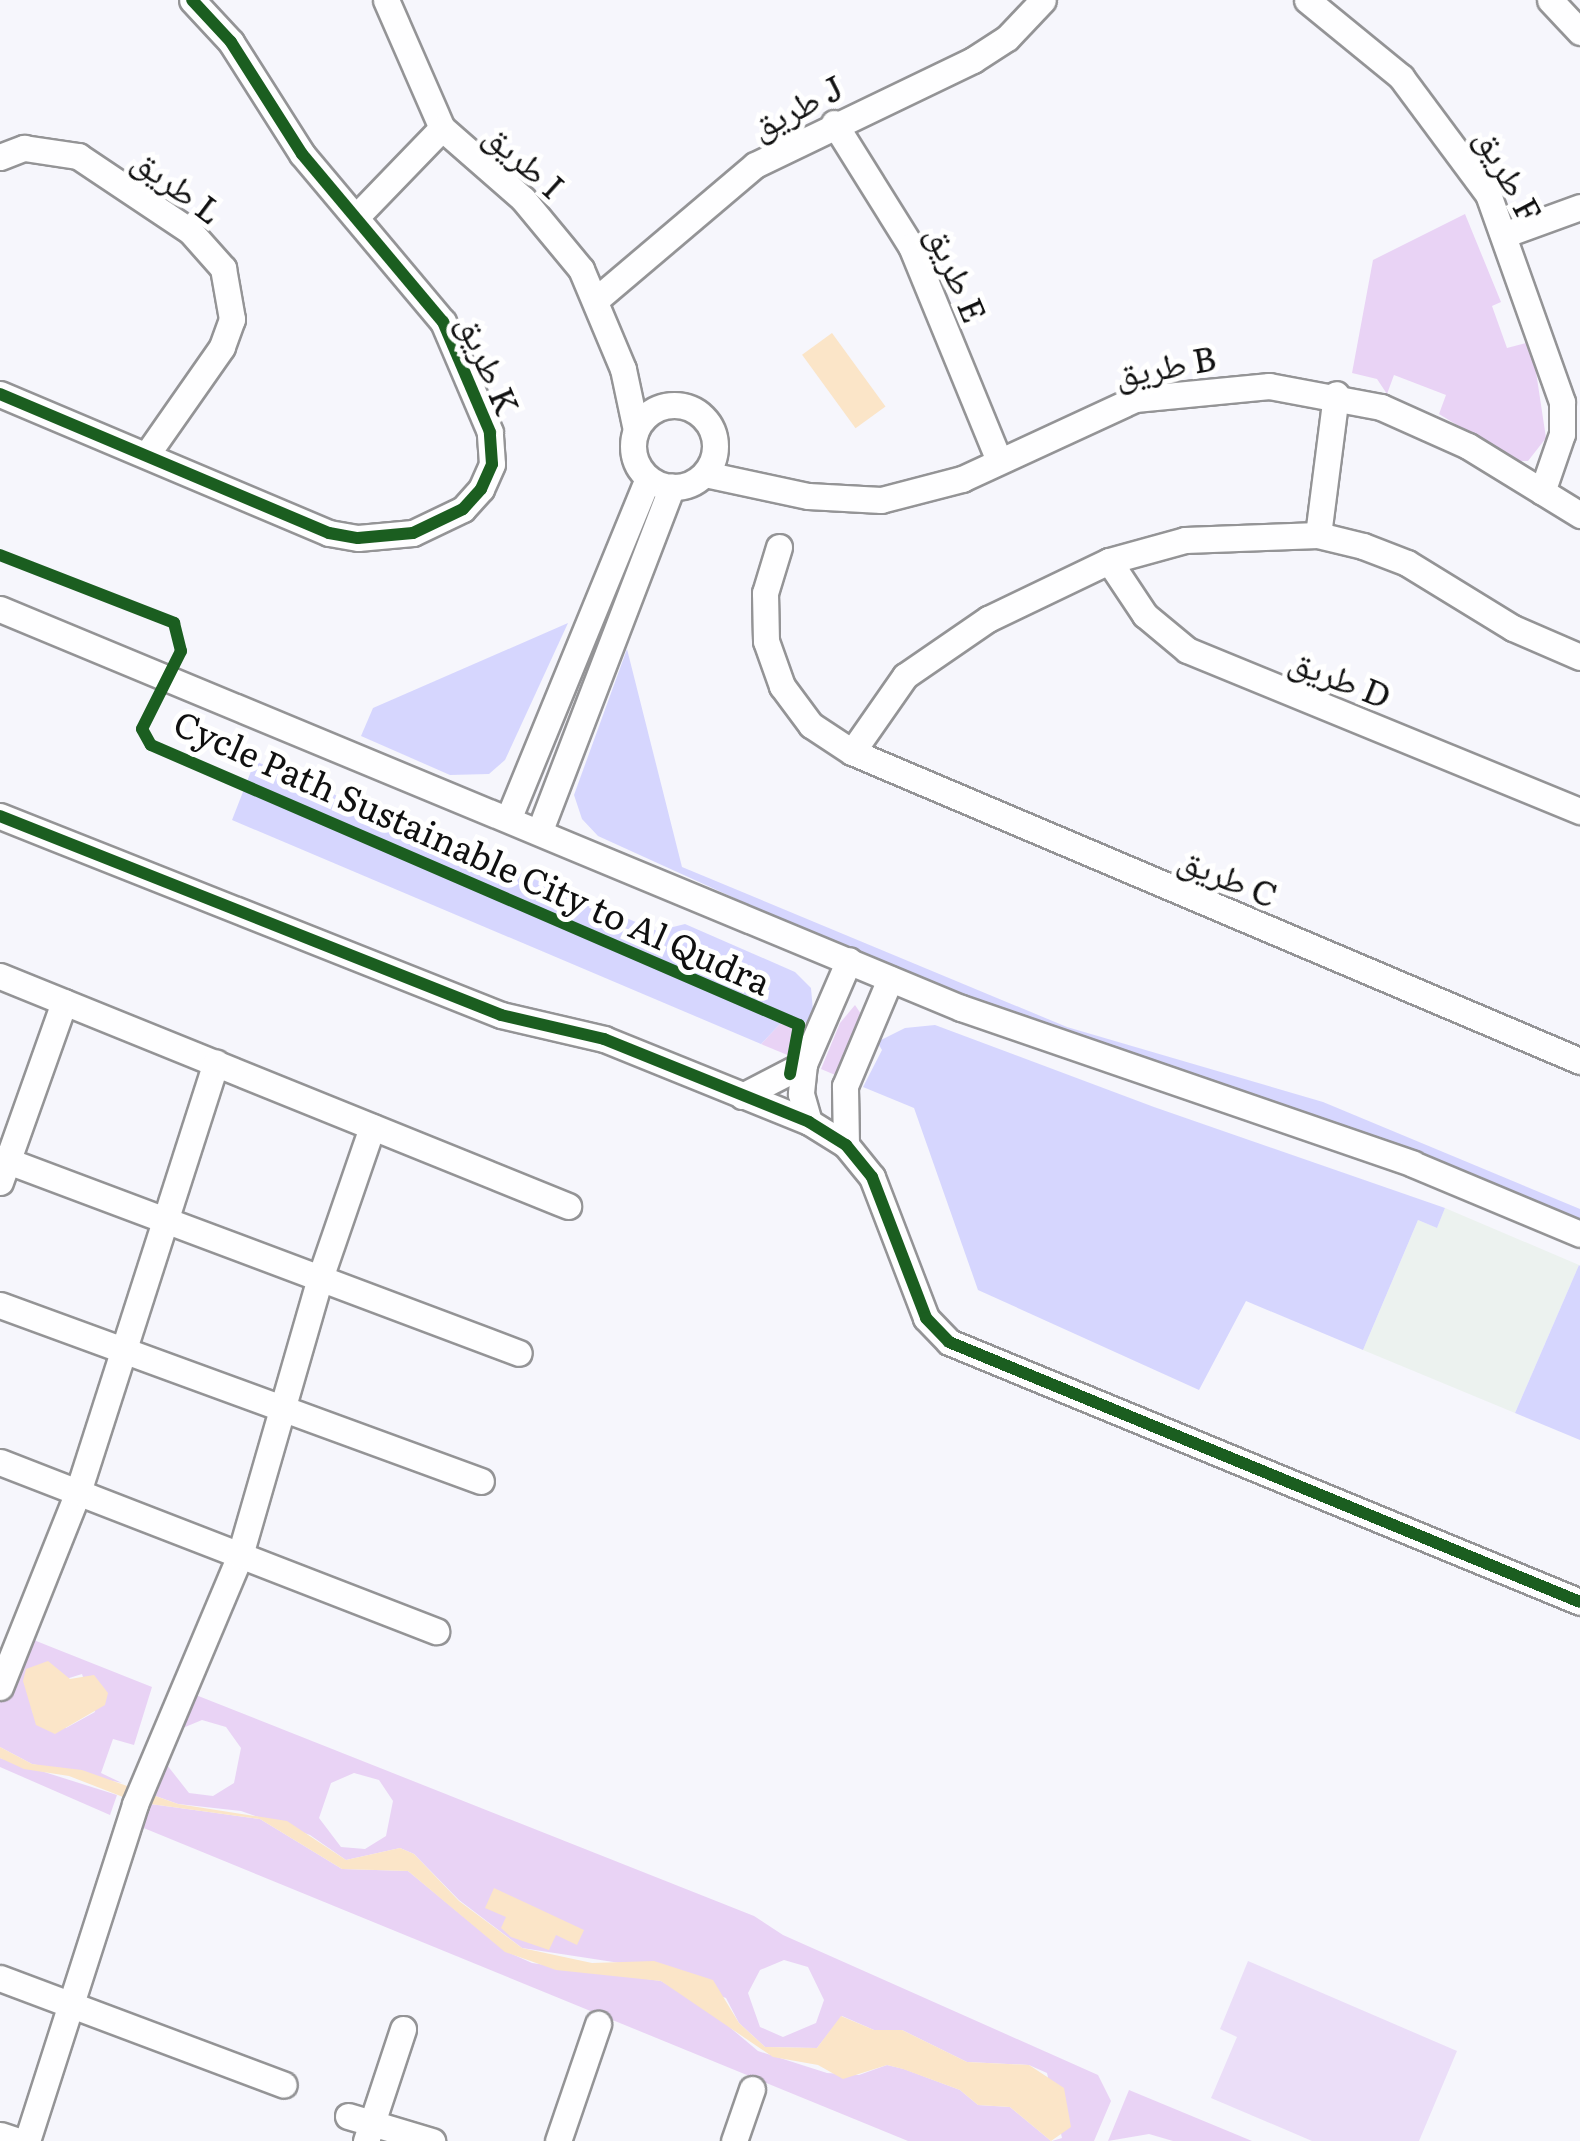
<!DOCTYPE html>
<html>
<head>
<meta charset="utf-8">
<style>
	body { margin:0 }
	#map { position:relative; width:1580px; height:2141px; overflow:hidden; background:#f6f6fc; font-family:Literata,"Noto Naskh Arabic",serif }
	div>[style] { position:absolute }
	.industrial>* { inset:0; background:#ecf2ef }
	.green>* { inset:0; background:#e9d3f5 }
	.sand>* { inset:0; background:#d6d6fe }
	.pitch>* { inset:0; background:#ebdef8 }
	.water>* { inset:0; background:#fbe5c8; transform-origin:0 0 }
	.roads { filter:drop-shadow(2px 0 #949496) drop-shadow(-2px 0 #949496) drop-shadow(0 2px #949496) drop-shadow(0 -2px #949496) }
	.street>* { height:25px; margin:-12.5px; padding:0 12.5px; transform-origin:12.5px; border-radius:12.5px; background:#fefeff }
	.street>.ring { margin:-12.5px; padding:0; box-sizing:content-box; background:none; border:25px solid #fefeff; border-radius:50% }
	.cycleway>* { height:12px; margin:-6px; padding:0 6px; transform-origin:6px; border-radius:6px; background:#1b5e20 }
	span { translate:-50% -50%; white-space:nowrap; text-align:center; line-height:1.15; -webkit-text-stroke:10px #fff; paint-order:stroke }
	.street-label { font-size:35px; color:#101010 }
</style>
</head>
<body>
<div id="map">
	<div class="industrial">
		<div style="clip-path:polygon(1445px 1208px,1579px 1265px,1515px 1413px,1363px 1350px,1418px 1220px,1437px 1228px)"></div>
	</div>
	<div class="green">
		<div style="clip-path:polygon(1465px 214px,1501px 302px,1492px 306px,1507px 348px,1526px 343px,1535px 365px,1546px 438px,1528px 461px,1516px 461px,1439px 414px,1446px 395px,1394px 375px,1387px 394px,1377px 379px,1352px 373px,1373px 260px)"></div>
		<div style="clip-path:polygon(855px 1005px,863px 1017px,840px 1077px,821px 1069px,840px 1023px)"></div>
		<div style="clip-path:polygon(780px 1024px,808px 1027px,802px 1061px,761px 1044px)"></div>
		<div style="clip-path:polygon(evenodd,11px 1631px,152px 1687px,134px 1745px,113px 1739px,101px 1773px,122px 1783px,32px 1764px,0 1747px,0 1662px,11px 1631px,82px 1674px,95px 1712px,66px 1728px,32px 1712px,31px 1690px,82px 1674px)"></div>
		<div style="clip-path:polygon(evenodd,173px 1686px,754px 1916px,783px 1935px,1098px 2075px,1111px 2101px,1094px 2141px,1052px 2141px,1062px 2138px,1047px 2073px,1029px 2065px,967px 2062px,902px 2030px,874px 2030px,842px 2016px,817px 2048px,765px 2047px,739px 2023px,726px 1998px,620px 1963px,522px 1948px,459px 1900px,414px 1854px,400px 1848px,346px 1860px,310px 1835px,241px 1811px,178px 1804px,139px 1790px,173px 1686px,202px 1720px,226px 1727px,241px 1748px,234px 1783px,213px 1796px,189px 1793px,167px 1765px,178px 1730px,202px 1720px,173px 1686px,354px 1773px,379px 1780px,393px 1801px,386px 1836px,365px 1849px,341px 1847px,319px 1818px,331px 1783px,354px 1773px,173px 1686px,784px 1960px,808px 1967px,824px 2000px,816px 2023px,783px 2037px,760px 2027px,748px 1993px,760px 1970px,784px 1960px)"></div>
		<div style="clip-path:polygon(0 1758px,117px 1795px,110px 1815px,0 1767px)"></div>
		<div style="clip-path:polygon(136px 1802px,260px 1819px,342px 1869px,408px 1871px,505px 1951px,532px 1963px,661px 1981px,708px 2009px,758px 2051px,827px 2073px,859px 2075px,887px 2065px,904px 2069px,960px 2090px,978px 2105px,1010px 2107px,1051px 2141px,908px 2141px,129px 1822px)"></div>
		<div style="clip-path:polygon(1129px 2090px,1252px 2141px,1173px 2141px,1149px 2134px,1108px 2141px)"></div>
	</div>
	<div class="sand">
		<div style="clip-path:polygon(568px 623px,505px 760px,489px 774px,450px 775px,361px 736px,373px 708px)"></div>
		<div style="clip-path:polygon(627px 649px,682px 867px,1067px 1027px,1323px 1102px,1580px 1209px,1580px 1231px,956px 999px,598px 836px,582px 819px,574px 795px)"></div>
		<div style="clip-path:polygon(255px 761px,657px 931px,685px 924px,795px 972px,811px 988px,814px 1022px,780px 1024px,761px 1044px,232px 820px)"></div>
		<div style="clip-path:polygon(935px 1025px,1154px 1107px,1445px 1208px,1437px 1228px,1418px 1220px,1363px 1350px,1246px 1301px,1199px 1390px,978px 1290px,914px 1108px,863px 1087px,882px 1050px,877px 1042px,905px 1028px)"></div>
		<div style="clip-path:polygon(1579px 1265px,1580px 1266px,1580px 1440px,1515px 1413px)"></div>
	</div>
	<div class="pitch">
		<div style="clip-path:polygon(1248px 1961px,1457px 2051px,1419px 2141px,1312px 2141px,1211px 2098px,1237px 2037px,1220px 2029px)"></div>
	</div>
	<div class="water">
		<div style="left:832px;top:333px;width:91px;height:37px;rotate:54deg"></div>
		<div style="clip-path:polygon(48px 1661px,70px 1679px,94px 1675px,108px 1693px,105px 1705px,55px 1734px,36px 1725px,23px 1681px,26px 1669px)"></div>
		<div style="clip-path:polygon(0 1747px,32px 1764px,82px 1770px,178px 1804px,287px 1821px,346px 1860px,400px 1848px,414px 1854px,459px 1901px,522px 1948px,592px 1963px,654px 1961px,713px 1980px,739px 2023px,765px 2047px,817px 2048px,841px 2016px,874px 2030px,902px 2030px,967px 2062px,1029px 2065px,1064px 2088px,1071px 2127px,1051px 2141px,1010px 2107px,978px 2105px,960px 2090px,903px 2069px,887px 2065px,843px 2079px,818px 2065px,773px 2057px,661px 1981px,556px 1970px,505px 1952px,408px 1871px,342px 1869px,260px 1819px,136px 1802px,69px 1776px,24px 1769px,0 1758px)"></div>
		<div style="clip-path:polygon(494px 1888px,584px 1930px,577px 1945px,556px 1935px,549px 1950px,511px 1937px,501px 1928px,506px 1917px,485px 1908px)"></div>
	</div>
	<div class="roads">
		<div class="street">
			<div style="left:386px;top:0;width:140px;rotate:66.4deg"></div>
			<div style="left:442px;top:128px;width:108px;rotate:41.2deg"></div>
			<div style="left:523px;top:199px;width:91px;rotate:50.4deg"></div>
			<div style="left:581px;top:269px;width:108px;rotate:67.2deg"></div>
			<div style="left:623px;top:369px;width:62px;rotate:78deg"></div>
			<div style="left:1307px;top:0;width:122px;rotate:39.3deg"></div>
			<div style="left:1401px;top:77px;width:146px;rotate:53.4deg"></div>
			<div style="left:1488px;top:194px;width:221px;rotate:70.4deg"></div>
			<div style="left:1562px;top:402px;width:32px;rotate:90deg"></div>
			<div style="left:1562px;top:434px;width:61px;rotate:109deg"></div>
			<div style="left:1550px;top:0;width:44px;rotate:46.8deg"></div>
			<div style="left:834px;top:123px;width:145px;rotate:58deg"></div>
			<div style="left:911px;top:246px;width:232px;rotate:67.7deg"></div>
			<div style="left:0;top:157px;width:26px;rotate:-21deg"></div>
			<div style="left:24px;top:148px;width:55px;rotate:8.4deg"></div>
			<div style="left:78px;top:156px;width:135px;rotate:33.8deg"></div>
			<div style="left:190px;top:231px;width:50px;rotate:48.3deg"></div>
			<div style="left:223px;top:268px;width:52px;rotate:80deg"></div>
			<div style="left:232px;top:319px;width:30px;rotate:110deg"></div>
			<div style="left:222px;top:347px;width:131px;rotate:125deg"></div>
			<div style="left:357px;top:216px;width:122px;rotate:-46deg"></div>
			<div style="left:1506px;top:234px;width:79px;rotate:-20deg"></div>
			<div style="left:597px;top:299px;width:207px;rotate:-40.3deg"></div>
			<div style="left:755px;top:165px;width:242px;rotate:-25.7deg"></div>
			<div style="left:973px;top:60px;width:40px;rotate:-32.9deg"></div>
			<div style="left:1007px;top:38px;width:52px;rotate:-46.5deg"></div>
			<div style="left:0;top:394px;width:357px;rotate:22.9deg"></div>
			<div style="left:329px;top:533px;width:29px;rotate:10deg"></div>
			<div style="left:358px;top:538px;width:55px;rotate:-5.2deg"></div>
			<div style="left:413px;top:533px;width:55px;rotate:-25.6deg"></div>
			<div style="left:463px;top:509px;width:27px;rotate:-48deg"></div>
			<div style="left:481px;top:489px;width:27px;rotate:-66deg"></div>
			<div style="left:492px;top:464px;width:32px;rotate:-94deg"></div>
			<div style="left:490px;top:432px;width:120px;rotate:-113.1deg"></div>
			<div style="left:443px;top:322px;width:219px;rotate:-130deg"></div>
			<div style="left:302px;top:154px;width:133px;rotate:-122.4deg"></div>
			<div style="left:231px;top:42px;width:57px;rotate:-132.9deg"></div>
			<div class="ring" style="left:633px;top:405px;width:57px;height:57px"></div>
			<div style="left:705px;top:474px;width:105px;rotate:12.1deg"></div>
			<div style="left:808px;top:496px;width:73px;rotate:3.1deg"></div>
			<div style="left:881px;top:500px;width:84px;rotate:-14.5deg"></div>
			<div style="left:962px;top:479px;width:191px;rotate:-24.8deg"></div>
			<div style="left:1135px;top:399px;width:135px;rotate:-5.5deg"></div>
			<div style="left:1269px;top:386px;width:114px;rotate:10.6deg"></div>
			<div style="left:1381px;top:407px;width:95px;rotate:24.1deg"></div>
			<div style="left:1468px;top:446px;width:132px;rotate:31.6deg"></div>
			<div style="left:1318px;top:535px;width:142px;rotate:-82.7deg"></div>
			<div style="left:779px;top:547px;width:48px;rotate:106.9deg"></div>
			<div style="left:765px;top:593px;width:48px;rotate:88.8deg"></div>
			<div style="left:766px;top:641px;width:48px;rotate:70.4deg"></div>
			<div style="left:782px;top:686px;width:49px;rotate:53.4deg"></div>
			<div style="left:811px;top:725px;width:49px;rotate:33.4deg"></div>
			<div style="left:852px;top:752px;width:791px;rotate:23deg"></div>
			<div style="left:1109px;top:561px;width:65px;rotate:56.3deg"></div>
			<div style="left:1145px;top:615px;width:55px;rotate:39.8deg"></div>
			<div style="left:1187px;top:650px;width:425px;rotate:22.3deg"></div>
			<div style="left:0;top:609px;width:1041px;rotate:22.55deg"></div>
			<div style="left:961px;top:1008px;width:478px;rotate:19deg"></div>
			<div style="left:1413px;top:1164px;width:181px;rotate:22.7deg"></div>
			<div style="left:852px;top:752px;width:93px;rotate:-55.1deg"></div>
			<div style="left:905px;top:676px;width:101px;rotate:-34.5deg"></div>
			<div style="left:988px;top:619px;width:134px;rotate:-25.6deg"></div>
			<div style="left:1109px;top:561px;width:79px;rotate:-15.4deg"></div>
			<div style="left:1185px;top:540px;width:133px;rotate:-2.2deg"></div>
			<div style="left:1318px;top:535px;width:46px;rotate:13.7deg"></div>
			<div style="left:1363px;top:546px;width:47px;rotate:21.1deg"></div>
			<div style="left:1407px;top:563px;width:124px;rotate:31.5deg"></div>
			<div style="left:1513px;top:628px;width:73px;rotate:23.4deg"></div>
			<div style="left:0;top:816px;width:539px;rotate:21.66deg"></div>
			<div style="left:501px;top:1015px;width:106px;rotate:13.1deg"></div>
			<div style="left:604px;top:1039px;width:221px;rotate:22deg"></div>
			<div style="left:809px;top:1122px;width:44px;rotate:31.9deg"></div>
			<div style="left:846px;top:1145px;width:41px;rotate:50.9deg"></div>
			<div style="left:872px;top:1177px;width:151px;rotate:69deg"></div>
			<div style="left:926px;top:1318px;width:33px;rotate:46deg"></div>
			<div style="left:949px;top:1342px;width:682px;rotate:22.39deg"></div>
			<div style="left:509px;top:817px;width:366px;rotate:-67.7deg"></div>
			<div style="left:540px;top:830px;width:368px;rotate:-69deg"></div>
			<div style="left:0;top:976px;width:613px;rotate:22.04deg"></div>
			<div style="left:804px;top:1064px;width:30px;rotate:96deg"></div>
			<div style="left:801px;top:1094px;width:29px;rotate:74deg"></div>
			<div style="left:742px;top:1096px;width:70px;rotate:-27.3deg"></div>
			<div style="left:804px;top:1064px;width:113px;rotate:-66.6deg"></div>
			<div style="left:846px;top:1145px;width:59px;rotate:-91deg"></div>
			<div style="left:845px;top:1086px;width:116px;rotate:-67.2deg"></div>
			<div style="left:0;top:1158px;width:554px;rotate:20.59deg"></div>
			<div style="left:0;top:1182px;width:191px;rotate:-70.4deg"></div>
			<div style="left:0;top:1305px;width:512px;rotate:20.1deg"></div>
			<div style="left:0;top:1462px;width:468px;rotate:21.2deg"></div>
			<div style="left:0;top:1687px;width:210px;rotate:-68.2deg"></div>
			<div style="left:78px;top:1492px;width:451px;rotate:-72.2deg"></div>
			<div style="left:0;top:1978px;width:303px;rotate:20.6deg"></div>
			<div style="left:348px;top:2116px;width:88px;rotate:16.6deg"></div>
			<div style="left:0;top:2135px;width:19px;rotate:18deg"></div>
			<div style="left:27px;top:2141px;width:354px;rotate:-72.2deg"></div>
			<div style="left:135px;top:1804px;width:270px;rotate:-67.1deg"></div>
			<div style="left:240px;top:1555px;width:285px;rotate:-73.9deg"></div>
			<div style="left:319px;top:1281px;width:163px;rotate:-71deg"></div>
			<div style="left:366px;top:2141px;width:118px;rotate:-71.7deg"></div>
			<div style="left:558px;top:2141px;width:124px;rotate:-71.1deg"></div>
			<div style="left:734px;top:2141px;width:55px;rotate:-70.9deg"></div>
		</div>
	</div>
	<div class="cycleway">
		<div style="left:0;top:394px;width:357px;rotate:22.9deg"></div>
		<div style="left:329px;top:533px;width:29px;rotate:10deg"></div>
		<div style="left:358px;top:538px;width:55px;rotate:-5.2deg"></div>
		<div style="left:413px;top:533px;width:55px;rotate:-25.6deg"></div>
		<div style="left:463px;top:509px;width:27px;rotate:-48deg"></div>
		<div style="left:481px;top:489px;width:27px;rotate:-66deg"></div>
		<div style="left:492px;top:464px;width:32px;rotate:-94deg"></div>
		<div style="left:490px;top:432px;width:120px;rotate:-113.1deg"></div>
		<div style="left:443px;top:322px;width:219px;rotate:-130deg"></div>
		<div style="left:302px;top:154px;width:133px;rotate:-122.4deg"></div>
		<div style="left:231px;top:42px;width:57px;rotate:-132.9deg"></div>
		<div style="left:0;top:555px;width:187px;rotate:21.3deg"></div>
		<div style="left:174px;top:623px;width:29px;rotate:76deg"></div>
		<div style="left:181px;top:651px;width:87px;rotate:116.6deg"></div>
		<div style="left:142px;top:729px;width:18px;rotate:61deg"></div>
		<div style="left:151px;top:745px;width:706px;rotate:23.37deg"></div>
		<div style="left:799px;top:1025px;width:50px;rotate:100.4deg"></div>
		<div style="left:0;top:816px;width:539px;rotate:21.66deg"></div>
		<div style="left:501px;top:1015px;width:106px;rotate:13.1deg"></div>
		<div style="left:604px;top:1039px;width:221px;rotate:22deg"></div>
		<div style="left:809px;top:1122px;width:44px;rotate:31.9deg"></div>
		<div style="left:846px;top:1145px;width:41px;rotate:50.9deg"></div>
		<div style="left:872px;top:1177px;width:151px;rotate:69deg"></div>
		<div style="left:926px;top:1318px;width:33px;rotate:46deg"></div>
		<div style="left:949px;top:1342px;width:682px;rotate:22.39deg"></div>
	</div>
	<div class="street-label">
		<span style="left:796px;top:105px;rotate:-27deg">طريق J</span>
		<span style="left:526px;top:159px;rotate:42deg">طريق I</span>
		<span style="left:1511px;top:174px;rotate:62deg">طريق F</span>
		<span style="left:179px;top:184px;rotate:37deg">طريق L</span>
		<span style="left:959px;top:273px;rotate:67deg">طريق E</span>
		<span style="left:491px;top:364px;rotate:67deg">طريق K</span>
		<span style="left:1165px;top:364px;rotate:-10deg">طريق B</span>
		<span style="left:1341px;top:676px;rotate:22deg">طريق D</span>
		<span style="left:473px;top:851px;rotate:24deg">Cycle Path Sustainable City to Al Qudra</span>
		<span style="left:1229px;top:875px;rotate:23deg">طريق C</span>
	</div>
</div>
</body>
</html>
